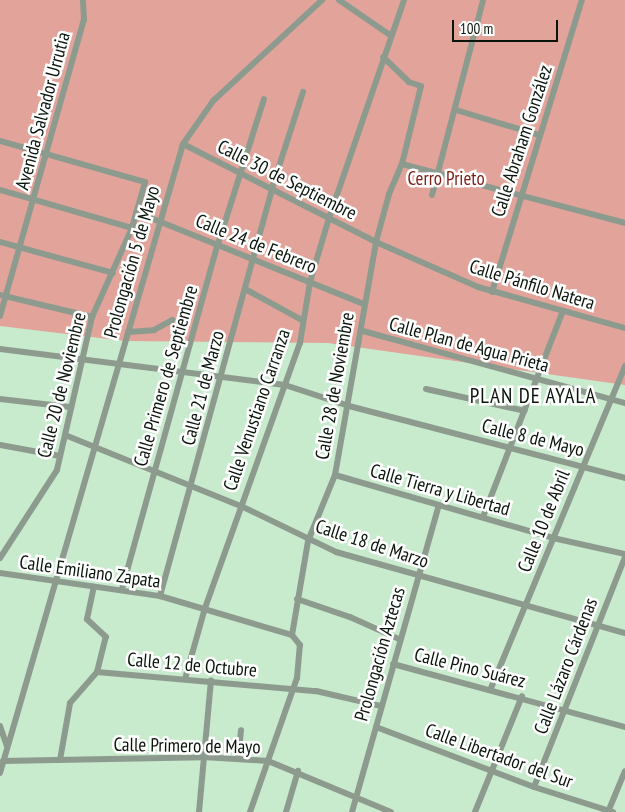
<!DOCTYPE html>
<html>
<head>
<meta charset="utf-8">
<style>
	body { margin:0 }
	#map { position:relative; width:625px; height:812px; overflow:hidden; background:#c8eacd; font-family:"PT Sans Narrow",sans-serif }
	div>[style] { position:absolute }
	.green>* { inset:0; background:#e2a49a }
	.minor>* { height:6px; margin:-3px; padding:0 3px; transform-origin:3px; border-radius:3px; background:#8d9b8f }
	span { translate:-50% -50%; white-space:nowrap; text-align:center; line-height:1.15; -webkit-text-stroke:5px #fff; paint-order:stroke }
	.street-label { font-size:19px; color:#09150b }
	.park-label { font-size:19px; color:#7c1f18 }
	.quarter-label { font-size:21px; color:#09150b; letter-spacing:1px }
	.scale { position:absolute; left:452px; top:20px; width:106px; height:22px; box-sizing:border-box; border:2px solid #09150b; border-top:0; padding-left:6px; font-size:15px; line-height:18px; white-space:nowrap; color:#09150b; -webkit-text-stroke:4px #fff; paint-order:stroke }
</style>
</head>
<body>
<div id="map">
	<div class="green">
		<div style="clip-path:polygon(0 0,625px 0,625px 385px,328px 343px,125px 341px,0 326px)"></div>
	</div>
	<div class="minor">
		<div style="left:339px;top:0;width:62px;rotate:34.5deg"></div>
		<div style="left:456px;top:110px;width:87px;rotate:16.8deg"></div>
		<div style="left:0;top:141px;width:151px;rotate:15.8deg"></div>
		<div style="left:145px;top:182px;width:48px;rotate:105.8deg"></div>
		<div style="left:132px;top:228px;width:98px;rotate:114.2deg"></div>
		<div style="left:92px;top:317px;width:157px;rotate:102.9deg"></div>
		<div style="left:57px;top:470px;width:105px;rotate:122.9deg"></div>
		<div style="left:183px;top:144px;width:216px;rotate:26.9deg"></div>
		<div style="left:376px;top:242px;width:111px;rotate:23.8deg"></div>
		<div style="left:478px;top:287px;width:153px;rotate:15.6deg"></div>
		<div style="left:402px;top:164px;width:231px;rotate:14.8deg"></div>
		<div style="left:0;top:190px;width:137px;rotate:16.1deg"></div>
		<div style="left:432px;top:195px;width:202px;rotate:-75.3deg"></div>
		<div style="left:136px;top:212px;width:246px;rotate:22deg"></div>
		<div style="left:0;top:242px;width:117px;rotate:15.3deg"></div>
		<div style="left:245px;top:289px;width:65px;rotate:28.5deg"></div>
		<div style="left:492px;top:292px;width:306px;rotate:-72.9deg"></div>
		<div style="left:0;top:295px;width:95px;rotate:13.4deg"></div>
		<div style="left:0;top:316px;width:308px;rotate:-74.2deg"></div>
		<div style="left:84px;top:20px;width:20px;rotate:-93deg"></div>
		<div style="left:363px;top:331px;width:272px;rotate:15.4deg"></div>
		<div style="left:128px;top:332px;width:26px;rotate:-4deg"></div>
		<div style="left:154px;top:330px;width:21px;rotate:-29deg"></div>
		<div style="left:0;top:349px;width:287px;rotate:7.2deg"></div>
		<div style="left:285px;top:385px;width:67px;rotate:18.2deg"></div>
		<div style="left:349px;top:406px;width:285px;rotate:14.6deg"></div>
		<div style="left:426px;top:389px;width:101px;rotate:12.5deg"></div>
		<div style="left:0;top:399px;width:70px;rotate:6.5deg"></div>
		<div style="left:65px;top:435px;width:190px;rotate:22deg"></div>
		<div style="left:241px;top:506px;width:106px;rotate:25.8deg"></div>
		<div style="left:336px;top:552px;width:300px;rotate:15.7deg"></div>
		<div style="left:0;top:445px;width:61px;rotate:10.4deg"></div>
		<div style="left:335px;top:475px;width:227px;rotate:16.1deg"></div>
		<div style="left:553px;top:538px;width:74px;rotate:12.5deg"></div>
		<div style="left:483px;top:517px;width:221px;rotate:-68.8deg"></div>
		<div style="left:0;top:573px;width:162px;rotate:8.2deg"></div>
		<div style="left:160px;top:596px;width:138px;rotate:16.5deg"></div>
		<div style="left:122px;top:589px;width:358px;rotate:-74.5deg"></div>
		<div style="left:218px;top:244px;width:152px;rotate:-72.4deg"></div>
		<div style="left:160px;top:596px;width:423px;rotate:-74.6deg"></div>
		<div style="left:272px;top:188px;width:101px;rotate:-72.1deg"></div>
		<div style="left:297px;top:599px;width:56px;rotate:18.8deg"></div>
		<div style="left:350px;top:617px;width:54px;rotate:24.2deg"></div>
		<div style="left:393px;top:664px;width:240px;rotate:15.2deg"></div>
		<div style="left:97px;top:672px;width:220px;rotate:5deg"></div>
		<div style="left:316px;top:691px;width:67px;rotate:13deg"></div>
		<div style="left:185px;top:679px;width:74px;rotate:-74.3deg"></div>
		<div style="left:205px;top:608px;width:282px;rotate:-70.3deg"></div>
		<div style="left:300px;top:343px;width:62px;rotate:-80.7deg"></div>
		<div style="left:310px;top:282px;width:67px;rotate:-73.5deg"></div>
		<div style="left:329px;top:218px;width:231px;rotate:-71deg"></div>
		<div style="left:491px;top:688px;width:349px;rotate:-67.4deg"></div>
		<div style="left:0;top:726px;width:21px;rotate:71deg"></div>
		<div style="left:376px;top:727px;width:169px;rotate:20.8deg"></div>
		<div style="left:534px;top:787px;width:83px;rotate:17.6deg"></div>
		<div style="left:238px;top:759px;width:29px;rotate:-84deg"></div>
		<div style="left:60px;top:760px;width:58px;rotate:-80deg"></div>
		<div style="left:70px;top:703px;width:41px;rotate:-48.9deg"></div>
		<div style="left:97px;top:672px;width:36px;rotate:-76deg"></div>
		<div style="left:106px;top:637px;width:26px;rotate:-137deg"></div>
		<div style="left:87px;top:619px;width:33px;rotate:-78deg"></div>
		<div style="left:3px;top:761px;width:200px;rotate:-1.1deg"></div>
		<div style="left:203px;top:757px;width:65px;rotate:3.5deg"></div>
		<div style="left:268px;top:761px;width:133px;rotate:22.5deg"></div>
		<div style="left:0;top:773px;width:655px;rotate:-73.78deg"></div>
		<div style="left:183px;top:144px;width:52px;rotate:-55.1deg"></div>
		<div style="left:213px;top:101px;width:149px;rotate:-42.8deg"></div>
		<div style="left:534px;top:787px;width:247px;rotate:-68.4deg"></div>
		<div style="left:199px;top:812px;width:132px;rotate:-84.8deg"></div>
		<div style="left:250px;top:812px;width:142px;rotate:-70.7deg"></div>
		<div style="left:297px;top:678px;width:33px;rotate:-85deg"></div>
		<div style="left:300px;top:645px;width:13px;rotate:-129deg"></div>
		<div style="left:292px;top:635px;width:95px;rotate:-80.3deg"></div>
		<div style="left:308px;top:541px;width:71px;rotate:-67.8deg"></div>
		<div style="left:335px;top:475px;width:237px;rotate:-80deg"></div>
		<div style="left:376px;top:242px;width:50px;rotate:-74.8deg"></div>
		<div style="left:389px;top:194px;width:33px;rotate:-67deg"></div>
		<div style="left:402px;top:164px;width:80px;rotate:-76.3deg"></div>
		<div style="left:421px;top:86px;width:13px;rotate:-162deg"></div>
		<div style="left:409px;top:82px;width:36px;rotate:-136deg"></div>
		<div style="left:286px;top:812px;width:43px;rotate:-73.7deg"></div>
		<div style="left:352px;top:812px;width:319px;rotate:-74.2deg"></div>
		<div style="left:475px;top:812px;width:125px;rotate:-67.9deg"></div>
		<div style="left:608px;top:812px;width:44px;rotate:-67.5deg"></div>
	</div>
	<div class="street-label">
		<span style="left:43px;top:111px;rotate:-75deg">Avenida Salvador Urrutia</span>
		<span style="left:522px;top:141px;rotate:-72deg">Calle Abraham González</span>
		<span style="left:287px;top:180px;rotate:27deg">Calle 30 de Septiembre</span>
		<span style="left:256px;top:244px;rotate:22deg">Calle 24 de Febrero</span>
		<span style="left:132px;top:262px;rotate:-74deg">Prolongación 5 de Mayo</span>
		<span style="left:532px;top:285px;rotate:17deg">Calle Pánfilo Natera</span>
		<span style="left:469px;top:345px;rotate:15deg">Calle Plan de Agua Prieta</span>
		<span style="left:166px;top:376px;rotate:-74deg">Calle Primero de Septiembre</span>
		<span style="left:62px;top:385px;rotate:-76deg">Calle 20 de Noviembre</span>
		<span style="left:335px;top:386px;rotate:-80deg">Calle 28 de Noviembre</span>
		<span style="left:203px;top:388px;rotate:-75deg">Calle 21 de Marzo</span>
		<span style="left:257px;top:410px;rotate:-71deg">Calle Venustiano Carranza</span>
		<span style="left:533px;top:438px;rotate:14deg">Calle 8 de Mayo</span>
		<span style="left:440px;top:490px;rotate:16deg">Calle Tierra y Libertad</span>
		<span style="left:544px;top:521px;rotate:-68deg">Calle 10 de Abril</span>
		<span style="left:372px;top:544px;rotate:18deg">Calle 18 de Marzo</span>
		<span style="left:90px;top:572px;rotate:8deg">Calle Emiliano Zapata</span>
		<span style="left:380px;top:654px;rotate:-74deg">Prolongación Aztecas</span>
		<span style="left:192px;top:665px;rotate:5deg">Calle 12 de Octubre</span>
		<span style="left:566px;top:666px;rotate:-69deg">Calle Lázaro Cárdenas</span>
		<span style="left:470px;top:668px;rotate:14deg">Calle Pino Suárez</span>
		<span style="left:187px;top:746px;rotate:1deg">Calle Primero de Mayo</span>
		<span style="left:499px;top:756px;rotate:20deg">Calle Libertador del Sur</span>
	</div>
	<div class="park-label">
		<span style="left:446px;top:179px">Cerro Prieto</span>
	</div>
	<div class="quarter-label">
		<span style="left:533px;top:396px">PLAN DE AYALA</span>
	</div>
	<div class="scale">100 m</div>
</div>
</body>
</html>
